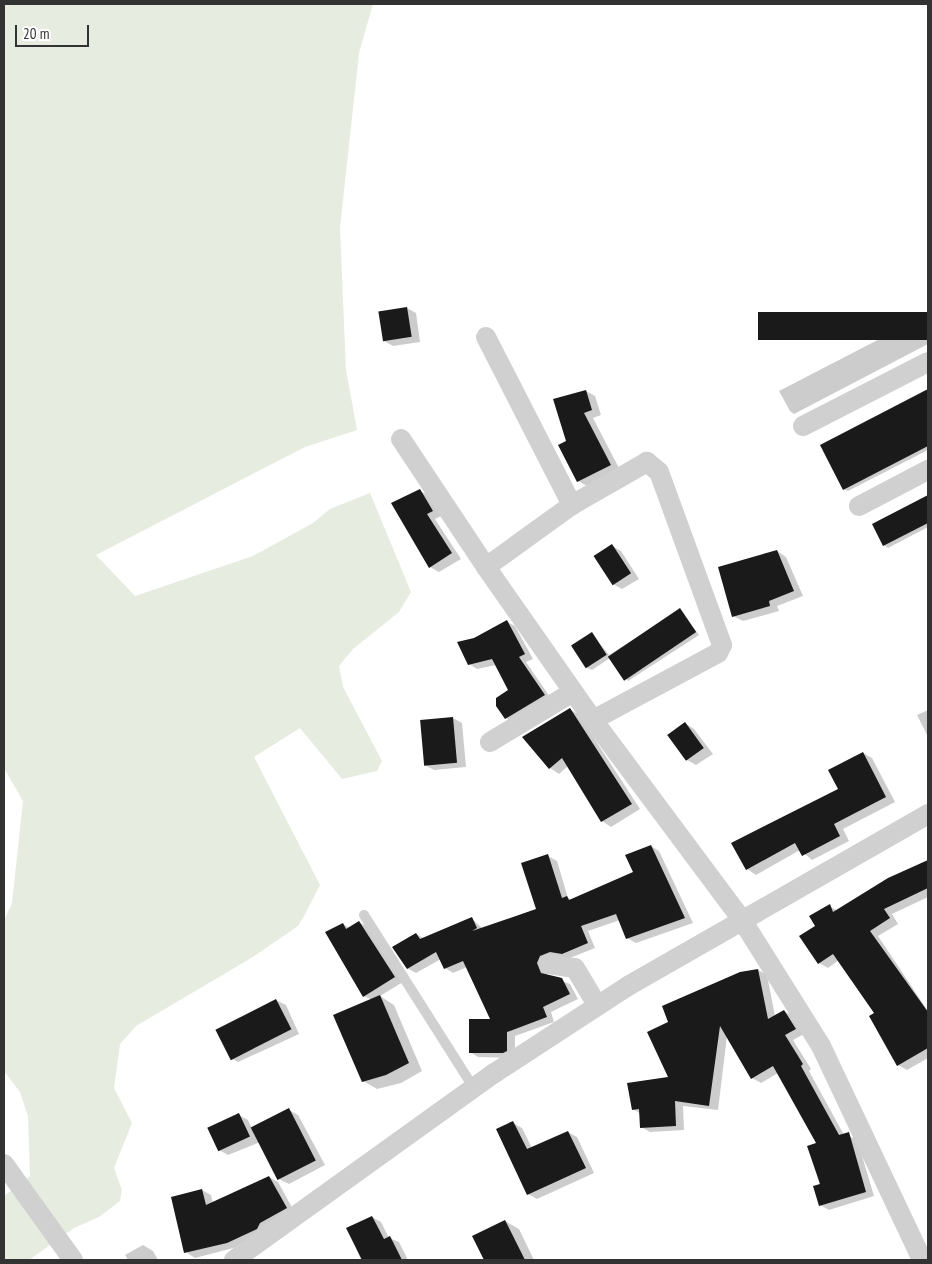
<!DOCTYPE html>
<html>
<head>
<meta charset="utf-8">
<style>
	body { margin:0 }
	#map { position:relative; width:932px; height:1264px; overflow:hidden; background:#fff; font-family:"PT Sans Narrow",sans-serif }
	div>[style] { position:absolute }
	.green>* { inset:0; background:#e6ecdf }
	.shadow>* { inset:0; background:#0003 }
	.building>* { inset:0; background:#1a1a1a; transform-origin:0 0 }
	.service>* { height:10px; margin:-5px; padding:0 5px; transform-origin:5px; border-radius:5px; background:#d0d0d0 }
	.minor>* { height:20px; margin:-10px; padding:0 10px; transform-origin:10px; border-radius:10px; background:#d0d0d0 }
	span { translate:-50% -50%; white-space:nowrap; text-align:center; line-height:1.15; -webkit-text-stroke:5px #fff; paint-order:stroke }
	.frame { position:absolute; inset:0; border:5px solid #333; pointer-events:none }
	.scale { position:absolute; left:15px; top:25px; width:74px; height:22px; box-sizing:border-box; border:2px solid #333; border-top:0; padding-left:6px; font-size:15px; line-height:18px; white-space:nowrap; color:#333; -webkit-text-stroke:4px #fff; paint-order:stroke }
</style>
</head>
<body>
<div id="map">
	<div class="green">
		<div style="clip-path:polygon(4px 4px,373px 4px,359px 53px,340px 228px,346px 370px,357px 430px,305px 447px,96px 555px,135px 596px,253px 556px,313px 523px,330px 509px,370px 493px,411px 592px,399px 612px,353px 649px,339px 666px,343px 687px,382px 761px,377px 771px,342px 779px,300px 728px,254px 757px,320px 885px,304px 916px,298px 926px,253px 957px,136px 1026px,120px 1044px,114px 1088px,132px 1123px,114px 1168px,122px 1190px,120px 1201px,99px 1217px,74px 1228px,29px 1260px,4px 1260px,4px 1196px,30px 1176px,28px 1116px,20px 1092px,4px 1071px,4px 921px,12px 903px,23px 801px,4px 768px)"></div>
	</div>
	<div class="shadow">
		<div style="clip-path:polygon(407px 308px,416px 313px,420px 342px,393px 346px,384px 341px)"></div>
		<div style="clip-path:polygon(928px 314px,928px 344px,794px 414px,790px 411px,779px 391px)"></div>
		<div style="clip-path:polygon(928px 390px,928px 450px,848px 491px,844px 489px,821px 446px)"></div>
		<div style="clip-path:polygon(586px 391px,595px 396px,601px 415px,593px 418px,620px 470px,587px 486px,578px 481px,567px 442px)"></div>
		<div style="clip-path:polygon(420px 491px,429px 496px,441px 516px,435px 519px,461px 559px,439px 572px,430px 567px)"></div>
		<div style="clip-path:polygon(928px 496px,928px 527px,888px 548px,884px 545px,874px 525px)"></div>
		<div style="clip-path:polygon(612px 546px,621px 551px,639px 579px,622px 589px,613px 584px)"></div>
		<div style="clip-path:polygon(777px 551px,786px 557px,803px 596px,777px 606px,779px 611px,743px 621px,733px 616px)"></div>
		<div style="clip-path:polygon(680px 610px,699px 635px,628px 681px,610px 658px,592px 670px,587px 668px,592px 634px,609px 655px)"></div>
		<div style="clip-path:polygon(507px 622px,515px 626px,533px 659px,526px 662px,552px 700px,514px 723px,506px 718px,510px 691px,496px 665px,477px 669px,469px 664px,474px 639px)"></div>
		<div style="clip-path:polygon(570px 709px,579px 715px,640px 809px,611px 827px,602px 821px,568px 766px,559px 774px,550px 768px,524px 737px)"></div>
		<div style="clip-path:polygon(928px 710px,928px 737px,917px 715px)"></div>
		<div style="clip-path:polygon(453px 718px,462px 723px,466px 767px,434px 770px,425px 765px)"></div>
		<div style="clip-path:polygon(685px 723px,694px 729px,713px 754px,696px 765px,687px 760px)"></div>
		<div style="clip-path:polygon(863px 753px,872px 758px,895px 802px,843px 829px,849px 841px,812px 860px,800px 850px,756px 875px,747px 869px,839px 789px)"></div>
		<div style="clip-path:polygon(651px 846px,659px 851px,693px 923px,636px 943px,627px 938px,620px 920px,588px 931px,595px 948px,545px 968px,548px 976px,570px 984px,578px 999px,551px 1012px,554px 1022px,515px 1036px,515px 1055px,512px 1058px,478px 1057px,470px 1052px,492px 1020px,467px 967px,453px 973px,445px 968px,441px 959px,416px 973px,407px 968px,416px 934px,423px 938px,471px 918px,483px 929px,538px 910px,548px 856px,557px 861px,568px 898px,572px 900px,634px 873px)"></div>
		<div style="clip-path:polygon(928px 861px,928px 897px,892px 914px,898px 924px,878px 936px,928px 1011px,928px 1058px,907px 1070px,898px 1065px,876px 1014px,839px 960px,828px 968px,819px 963px,816px 927px,829px 906px,838px 911px,889px 879px)"></div>
		<div style="clip-path:polygon(359px 922px,368px 927px,403px 982px,380px 996px,394px 1005px,422px 1071px,401px 1083px,377px 1089px,363px 1081px,372px 1000px,364px 996px,343px 924px,349px 928px)"></div>
		<div style="clip-path:polygon(758px 970px,767px 975px,775px 1016px,784px 1011px,793px 1016px,804px 1034px,793px 1040px,811px 1069px,809px 1071px,844px 1135px,857px 1139px,874px 1196px,829px 1210px,820px 1205px,818px 1144px,778px 1073px,761px 1083px,752px 1078px,727px 1036px,718px 1110px,683px 1106px,684px 1130px,650px 1132px,641px 1127px,641px 1114px,633px 1109px,670px 1078px,670px 1023px,740px 973px)"></div>
		<div style="clip-path:polygon(276px 1000px,286px 1005px,299px 1034px,238px 1062px,229px 1057px)"></div>
		<div style="clip-path:polygon(289px 1110px,298px 1115px,325px 1165px,289px 1184px,279px 1179px,260px 1142px,228px 1155px,219px 1150px,239px 1115px,248px 1120px,252px 1129px)"></div>
		<div style="clip-path:polygon(513px 1123px,522px 1128px,532px 1148px,568px 1132px,577px 1137px,594px 1173px,537px 1199px,528px 1194px)"></div>
		<div style="clip-path:polygon(269px 1177px,278px 1182px,295px 1213px,237px 1247px,195px 1258px,186px 1252px,202px 1190px,211px 1195px,213px 1204px)"></div>
		<div style="clip-path:polygon(372px 1217px,381px 1222px,389px 1238px,399px 1242px,408px 1260px,361px 1260px,348px 1228px)"></div>
		<div style="clip-path:polygon(505px 1221px,519px 1229px,534px 1260px,486px 1260px,474px 1236px)"></div>
		<div style="clip-path:polygon(143px 1245px,153px 1251px,158px 1260px,128px 1260px,125px 1255px)"></div>
	</div>
	<div class="building">
		<div style="left:407px;top:307px;width:30px;height:29px;rotate:81deg"></div>
		<div style="left:928px;top:312px;width:28px;height:170px;rotate:90deg"></div>
		<div style="clip-path:polygon(928px 389px,928px 446px,843px 490px,820px 445px)"></div>
		<div style="clip-path:polygon(586px 390px,592px 410px,584px 413px,611px 465px,577px 482px,558px 445px,566px 441px,553px 399px)"></div>
		<div style="clip-path:polygon(420px 489px,433px 511px,427px 514px,452px 553px,429px 568px,391px 503px)"></div>
		<div style="clip-path:polygon(928px 495px,928px 523px,883px 546px,872px 524px)"></div>
		<div style="left:612px;top:544px;width:35px;height:22px;rotate:57deg"></div>
		<div style="clip-path:polygon(777px 550px,794px 591px,769px 601px,770px 606px,732px 617px,718px 567px)"></div>
		<div style="left:680px;top:608px;width:29px;height:87px;rotate:56deg"></div>
		<div style="clip-path:polygon(507px 620px,525px 654px,519px 657px,545px 695px,505px 719px,496px 706px,496px 698px,508px 690px,492px 659px,468px 665px,457px 642px,474px 638px)"></div>
		<div style="left:592px;top:632px;width:27px;height:25px;rotate:57deg"></div>
		<div style="clip-path:polygon(570px 708px,632px 804px,601px 822px,562px 758px,549px 769px,522px 737px)"></div>
		<div style="left:453px;top:717px;width:46px;height:33px;rotate:85deg"></div>
		<div style="left:685px;top:722px;width:32px;height:22px;rotate:54deg"></div>
		<div style="clip-path:polygon(863px 752px,886px 797px,834px 824px,840px 836px,802px 856px,795px 843px,746px 870px,731px 843px,838px 789px,828px 770px)"></div>
		<div style="clip-path:polygon(651px 845px,685px 918px,626px 939px,616px 914px,581px 926px,588px 943px,562px 954px,550px 952px,540px 956px,537px 963px,541px 973px,562px 978px,570px 994px,543px 1007px,547px 1017px,507px 1032px,507px 1051px,503px 1053px,469px 1053px,469px 1019px,490px 1019px,463px 961px,444px 969px,436px 952px,407px 969px,392px 947px,416px 933px,420px 939px,472px 917px,477px 928px,472px 931px,536px 909px,521px 863px,548px 854px,562px 898px,567px 896px,569px 900px,633px 872px,625px 855px)"></div>
		<div style="clip-path:polygon(928px 860px,928px 888px,884px 909px,890px 918px,870px 931px,928px 1012px,928px 1048px,897px 1066px,869px 1016px,874px 1013px,833px 954px,818px 964px,799px 936px,815px 926px,809px 916px,830px 904px,833px 912px,888px 878px)"></div>
		<div style="clip-path:polygon(359px 921px,395px 977px,363px 997px,325px 932px,343px 923px,346px 929px)"></div>
		<div style="clip-path:polygon(758px 969px,768px 1019px,784px 1010px,796px 1029px,785px 1035px,803px 1064px,801px 1066px,839px 1135px,849px 1132px,866px 1192px,819px 1206px,813px 1186px,820px 1184px,807px 1146px,816px 1143px,773px 1066px,751px 1079px,720px 1026px,709px 1106px,675px 1101px,676px 1126px,640px 1128px,639px 1109px,632px 1110px,627px 1083px,668px 1077px,647px 1032px,668px 1022px,662px 1006px,740px 972px)"></div>
		<div style="clip-path:polygon(380px 995px,409px 1063px,386px 1075px,362px 1082px,333px 1015px)"></div>
		<div style="left:276px;top:999px;width:34px;height:68px;rotate:63deg"></div>
		<div style="left:289px;top:1108px;width:59px;height:43px;rotate:63deg"></div>
		<div style="left:239px;top:1113px;width:26px;height:35px;rotate:65deg"></div>
		<div style="clip-path:polygon(513px 1121px,527px 1149px,568px 1131px,586px 1168px,527px 1195px,496px 1129px)"></div>
		<div style="clip-path:polygon(269px 1176px,287px 1208px,260px 1223px,257px 1229px,227px 1243px,184px 1253px,171px 1197px,202px 1189px,206px 1205px)"></div>
		<div style="clip-path:polygon(372px 1216px,384px 1239px,390px 1236px,402px 1260px,362px 1260px,346px 1228px)"></div>
		<div style="clip-path:polygon(505px 1220px,525px 1260px,484px 1260px,472px 1236px)"></div>
	</div>
	<div class="service">
		<div style="left:364px;top:915px;width:205px;rotate:57.6deg"></div>
	</div>
	<div class="minor">
		<div style="left:486px;top:337px;width:189px;rotate:62.9deg"></div>
		<div style="left:803px;top:426px;width:140px;rotate:-27.1deg"></div>
		<div style="left:401px;top:439px;width:154px;rotate:56.4deg"></div>
		<div style="left:859px;top:506px;width:78px;rotate:-27.6deg"></div>
		<div style="left:593px;top:720px;width:142px;rotate:-28.2deg"></div>
		<div style="left:718px;top:653px;width:9px;rotate:-63deg"></div>
		<div style="left:722px;top:645px;width:184px;rotate:-110deg"></div>
		<div style="left:659px;top:472px;width:16px;rotate:-140deg"></div>
		<div style="left:647px;top:462px;width:86px;rotate:150.2deg"></div>
		<div style="left:572px;top:505px;width:106px;rotate:144.2deg"></div>
		<div style="left:486px;top:567px;width:187px;rotate:55deg"></div>
		<div style="left:593px;top:720px;width:249px;rotate:53.3deg"></div>
		<div style="left:742px;top:920px;width:149px;rotate:57.9deg"></div>
		<div style="left:821px;top:1046px;width:237px;rotate:64.7deg"></div>
		<div style="left:490px;top:742px;width:97px;rotate:-31.1deg"></div>
		<div style="left:549px;top:964px;width:26px;rotate:9deg"></div>
		<div style="left:575px;top:968px;width:43px;rotate:59.3deg"></div>
		<div style="left:4px;top:1164px;width:118px;rotate:54.3deg"></div>
		<div style="left:234px;top:1260px;width:319px;rotate:-35.7deg"></div>
		<div style="left:493px;top:1074px;width:161px;rotate:-33.1deg"></div>
		<div style="left:628px;top:986px;width:346px;rotate:-29.8deg"></div>
	</div>
	<div class="frame"></div>
	<div class="scale">20 m</div>
</div>
</body>
</html>
